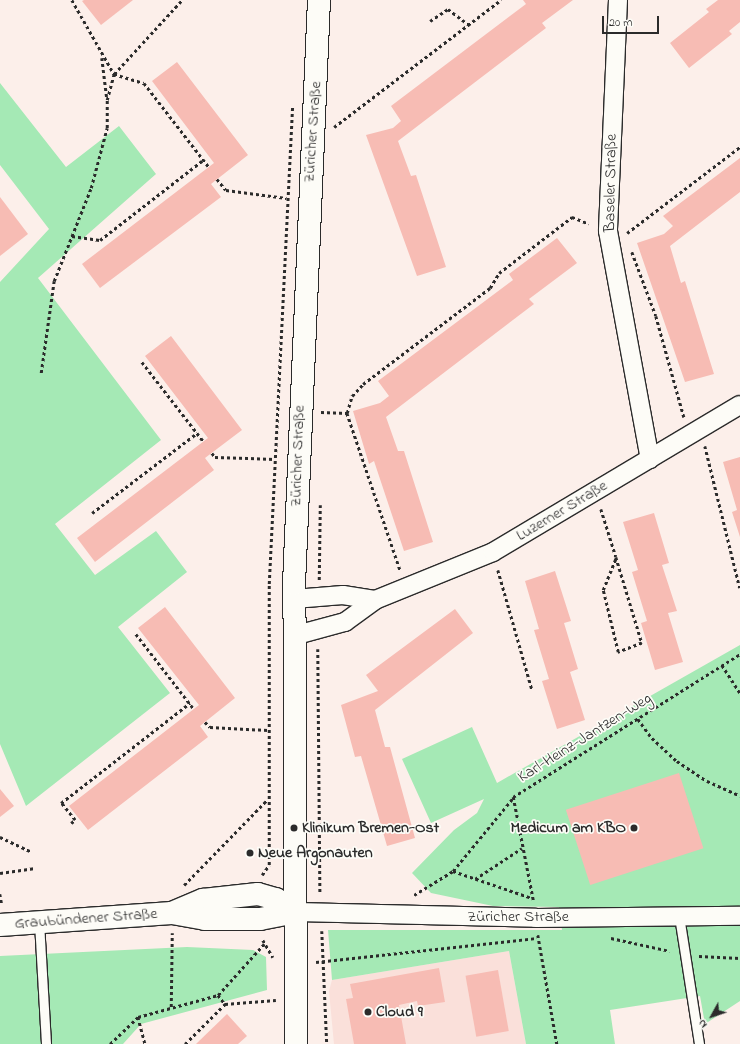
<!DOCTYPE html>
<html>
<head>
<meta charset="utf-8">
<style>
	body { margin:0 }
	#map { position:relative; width:740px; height:1044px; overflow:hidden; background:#fcefea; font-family:"Indie Flower",sans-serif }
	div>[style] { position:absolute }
	.built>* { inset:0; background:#fae0da }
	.green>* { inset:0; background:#a5e9b5 }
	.building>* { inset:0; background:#f7bcb4; transform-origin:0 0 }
	.path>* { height:2.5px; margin-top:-1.25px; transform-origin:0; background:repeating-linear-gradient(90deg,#2b2b2b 0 3px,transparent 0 6px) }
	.roads { filter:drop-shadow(1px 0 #2b2b2b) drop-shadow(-1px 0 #2b2b2b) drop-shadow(0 1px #2b2b2b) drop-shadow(0 -1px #2b2b2b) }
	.service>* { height:9px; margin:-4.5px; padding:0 4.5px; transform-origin:4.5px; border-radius:4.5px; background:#fdfcf7 }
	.minor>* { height:18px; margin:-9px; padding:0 9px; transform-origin:9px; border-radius:9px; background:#fdfcf7 }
	.tertiary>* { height:22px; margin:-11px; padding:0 11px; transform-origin:11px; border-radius:11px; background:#fdfcf7 }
	.secondary>* { height:22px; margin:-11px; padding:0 11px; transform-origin:11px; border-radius:11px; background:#fdfcf7 }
	.dots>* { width:11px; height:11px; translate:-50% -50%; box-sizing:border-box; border:2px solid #fdfcf7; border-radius:50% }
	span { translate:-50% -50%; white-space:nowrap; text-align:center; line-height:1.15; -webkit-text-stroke:3.5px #fdfcf7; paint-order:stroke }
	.street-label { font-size:16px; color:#2b2b2b }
	.poi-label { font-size:16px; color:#2b2b2b; font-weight:700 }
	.left { translate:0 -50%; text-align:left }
	.right { translate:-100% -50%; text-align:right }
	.north { position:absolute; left:692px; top:996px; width:40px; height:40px; -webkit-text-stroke:3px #fdfcf7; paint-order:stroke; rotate:230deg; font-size:11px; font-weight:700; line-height:16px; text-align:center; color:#2b2b2b }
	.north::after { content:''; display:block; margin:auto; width:14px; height:18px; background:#2b2b2b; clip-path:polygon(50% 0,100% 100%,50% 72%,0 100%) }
	.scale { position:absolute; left:602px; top:16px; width:57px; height:18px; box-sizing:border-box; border:2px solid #2b2b2b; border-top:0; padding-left:5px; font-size:12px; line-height:14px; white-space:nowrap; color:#2b2b2b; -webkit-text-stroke:3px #fdfcf7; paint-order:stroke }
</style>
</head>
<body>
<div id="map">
	<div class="built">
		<div style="clip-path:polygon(509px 951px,526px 1044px,334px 1044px,329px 991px,332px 980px)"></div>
	</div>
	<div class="green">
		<div style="clip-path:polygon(0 83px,66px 167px,119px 126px,156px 174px,38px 278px,161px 440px,55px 524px,95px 575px,156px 531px,187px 572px,118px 627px,170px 693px,26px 806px,0 744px,0 282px,49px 229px,0 165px)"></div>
		<div style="clip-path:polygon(740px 645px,740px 1001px,705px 1024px,700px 996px,610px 1010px,615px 1044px,526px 1044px,509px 951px,332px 980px,328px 930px,562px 930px,559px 907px,493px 906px,431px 893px,412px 873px,454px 830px,477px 813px,484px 799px,431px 823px,402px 759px,472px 727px,497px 783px)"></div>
		<div style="clip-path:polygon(187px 947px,253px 950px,266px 957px,267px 990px,141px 1024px,123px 1044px,0 1044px,0 956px)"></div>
	</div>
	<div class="building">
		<div style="clip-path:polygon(133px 0,101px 25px,82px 1px,84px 0)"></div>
		<div style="clip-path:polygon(523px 0,573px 0,542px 23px,546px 28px,398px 141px,411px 176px,416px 175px,446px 267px,417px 276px,366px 135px,393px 128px,401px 121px,391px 106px,526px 4px)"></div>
		<div style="clip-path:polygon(718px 0,740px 0,740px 22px,729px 31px,732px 34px,689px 68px,670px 43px,709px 12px,706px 9px)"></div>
		<div style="clip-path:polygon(177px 62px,248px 155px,211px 184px,221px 197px,100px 288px,82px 264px,214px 163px,152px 81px)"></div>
		<div style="clip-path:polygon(740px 158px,740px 192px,670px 246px,681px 283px,685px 281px,714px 374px,685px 382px,637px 243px,664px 234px,673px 226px,663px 216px)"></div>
		<div style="clip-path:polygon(0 197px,28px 234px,0 256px)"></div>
		<div style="clip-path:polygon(557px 238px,577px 263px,529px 299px,534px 304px,386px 417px,398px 451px,404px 451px,433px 542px,404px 551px,374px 461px,369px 464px,353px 411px,380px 403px,389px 396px,378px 381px,513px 280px,509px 274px)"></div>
		<div style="clip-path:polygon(171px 336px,242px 430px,205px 458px,214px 470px,95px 562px,77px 538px,208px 438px,145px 356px)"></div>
		<div style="clip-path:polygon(740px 457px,740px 537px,732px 512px,737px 510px,723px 462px)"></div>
		<div style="clip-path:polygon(654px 513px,669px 563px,662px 565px,677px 611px,668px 613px,683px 662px,655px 670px,641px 623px,647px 621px,632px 572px,638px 570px,623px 522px)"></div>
		<div style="clip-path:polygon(555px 571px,571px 621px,564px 623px,578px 669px,570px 672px,585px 720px,557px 729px,542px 681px,549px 679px,534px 630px,539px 629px,525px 581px)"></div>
		<div style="clip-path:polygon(165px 607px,235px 698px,200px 726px,208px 737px,88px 830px,69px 806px,199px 705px,138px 628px)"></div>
		<div style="clip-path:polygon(455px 609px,473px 633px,375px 710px,385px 747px,390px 747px,415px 838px,387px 846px,361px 756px,355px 757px,341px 705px,378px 691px,366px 675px)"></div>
		<div style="left:679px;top:773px;width:79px;height:119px;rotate:72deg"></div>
		<div style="clip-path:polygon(0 789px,14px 806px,0 817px)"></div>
		<div style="clip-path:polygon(439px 968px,445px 1002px,418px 1006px,417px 1001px,399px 1005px,406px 1044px,354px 1044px,346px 999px,353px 998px,350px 984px)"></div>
		<div style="left:498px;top:970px;width:62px;height:33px;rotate:80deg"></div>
		<div style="clip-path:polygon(227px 1014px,247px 1036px,238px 1044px,196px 1044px)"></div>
	</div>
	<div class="path">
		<div style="left:72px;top:0;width:85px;rotate:60.4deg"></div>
		<div style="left:114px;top:74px;width:31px;rotate:17deg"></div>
		<div style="left:144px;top:83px;width:106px;rotate:52.3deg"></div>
		<div style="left:430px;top:21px;width:22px;rotate:-34deg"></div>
		<div style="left:448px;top:9px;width:26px;rotate:37deg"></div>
		<div style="left:102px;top:58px;width:39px;rotate:83deg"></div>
		<div style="left:334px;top:127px;width:210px;rotate:-37.3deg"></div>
		<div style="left:217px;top:179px;width:14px;rotate:51deg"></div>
		<div style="left:226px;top:190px;width:61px;rotate:7.6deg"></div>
		<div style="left:627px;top:233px;width:142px;rotate:-37.3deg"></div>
		<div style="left:72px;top:236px;width:28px;rotate:8deg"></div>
		<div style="left:100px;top:240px;width:130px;rotate:-37.8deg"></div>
		<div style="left:632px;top:252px;width:68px;rotate:69.4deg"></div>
		<div style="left:656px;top:316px;width:105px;rotate:74.5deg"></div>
		<div style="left:142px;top:362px;width:101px;rotate:52.2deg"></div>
		<div style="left:41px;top:373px;width:93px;rotate:-82deg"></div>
		<div style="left:54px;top:281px;width:100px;rotate:-68.3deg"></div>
		<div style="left:91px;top:188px;width:62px;rotate:-75.1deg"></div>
		<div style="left:107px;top:128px;width:28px;rotate:-90deg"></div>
		<div style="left:107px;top:100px;width:27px;rotate:-75deg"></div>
		<div style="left:114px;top:74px;width:100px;rotate:-47.4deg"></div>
		<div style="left:321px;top:412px;width:26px;rotate:2deg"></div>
		<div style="left:347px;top:413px;width:18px;rotate:-74deg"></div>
		<div style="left:352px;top:396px;width:16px;rotate:-47deg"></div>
		<div style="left:363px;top:384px;width:159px;rotate:-37.1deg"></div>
		<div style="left:490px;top:288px;width:17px;rotate:-59deg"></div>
		<div style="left:499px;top:273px;width:92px;rotate:-37.5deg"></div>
		<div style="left:572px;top:217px;width:18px;rotate:22deg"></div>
		<div style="left:347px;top:413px;width:166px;rotate:71.3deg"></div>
		<div style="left:705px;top:446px;width:146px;rotate:76.2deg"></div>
		<div style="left:212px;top:453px;width:5px;rotate:53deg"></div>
		<div style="left:215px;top:457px;width:59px;rotate:1.9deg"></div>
		<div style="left:601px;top:509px;width:50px;rotate:72.6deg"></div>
		<div style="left:616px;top:557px;width:90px;rotate:73.2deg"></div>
		<div style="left:642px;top:643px;width:26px;rotate:159deg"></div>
		<div style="left:618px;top:652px;width:64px;rotate:-103.6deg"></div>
		<div style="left:603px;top:590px;width:35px;rotate:-68deg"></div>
		<div style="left:92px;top:513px;width:132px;rotate:-37.3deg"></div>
		<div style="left:498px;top:570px;width:124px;rotate:74.1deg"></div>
		<div style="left:319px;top:580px;width:75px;rotate:-89.2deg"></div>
		<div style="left:136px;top:634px;width:95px;rotate:52.3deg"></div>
		<div style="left:318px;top:649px;width:245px;rotate:89.5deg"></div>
		<div style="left:722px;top:665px;width:33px;rotate:57deg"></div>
		<div style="left:638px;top:719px;width:24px;rotate:54deg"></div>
		<div style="left:652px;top:738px;width:34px;rotate:43deg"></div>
		<div style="left:677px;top:761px;width:36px;rotate:34deg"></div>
		<div style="left:707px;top:781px;width:36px;rotate:24deg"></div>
		<div style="left:205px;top:722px;width:7px;rotate:45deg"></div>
		<div style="left:210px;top:727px;width:58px;rotate:3deg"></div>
		<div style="left:71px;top:823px;width:5px;rotate:-37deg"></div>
		<div style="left:75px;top:820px;width:22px;rotate:-129deg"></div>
		<div style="left:61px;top:803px;width:163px;rotate:-37.8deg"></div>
		<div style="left:0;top:837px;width:35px;rotate:25deg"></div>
		<div style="left:453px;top:871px;width:83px;rotate:18.9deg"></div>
		<div style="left:0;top:873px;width:34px;rotate:-8deg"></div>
		<div style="left:262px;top:875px;width:12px;rotate:-55deg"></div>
		<div style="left:269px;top:865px;width:281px;rotate:-90deg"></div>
		<div style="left:269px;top:584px;width:477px;rotate:-87.2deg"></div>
		<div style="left:475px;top:879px;width:56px;rotate:-33.4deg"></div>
		<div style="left:184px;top:885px;width:119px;rotate:-45.7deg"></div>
		<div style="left:0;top:894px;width:11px;rotate:80deg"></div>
		<div style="left:414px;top:895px;width:46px;rotate:-31.6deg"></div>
		<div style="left:453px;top:871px;width:94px;rotate:-50.6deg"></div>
		<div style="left:533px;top:900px;width:105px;rotate:-101deg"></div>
		<div style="left:513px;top:797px;width:268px;rotate:-32.2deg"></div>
		<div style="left:322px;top:931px;width:113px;rotate:87.5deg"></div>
		<div style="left:538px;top:935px;width:111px;rotate:80.1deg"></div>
		<div style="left:611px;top:938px;width:60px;rotate:12.4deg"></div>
		<div style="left:263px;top:940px;width:20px;rotate:60deg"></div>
		<div style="left:699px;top:956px;width:41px;rotate:2.8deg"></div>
		<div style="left:316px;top:962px;width:221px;rotate:-6.2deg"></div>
		<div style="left:218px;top:995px;width:11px;rotate:52deg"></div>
		<div style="left:171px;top:1007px;width:74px;rotate:-89.2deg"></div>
		<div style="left:138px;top:1017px;width:28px;rotate:75deg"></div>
		<div style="left:110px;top:1044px;width:39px;rotate:-44deg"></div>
		<div style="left:138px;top:1017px;width:83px;rotate:-15.4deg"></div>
		<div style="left:218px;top:995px;width:69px;rotate:-48deg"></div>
		<div style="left:185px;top:1044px;width:57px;rotate:-45deg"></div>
		<div style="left:225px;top:1004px;width:51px;rotate:-4.5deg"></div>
	</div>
	<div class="roads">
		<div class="service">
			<div style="left:679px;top:916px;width:130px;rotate:81.1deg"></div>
			<div style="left:39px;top:922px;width:122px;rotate:86.7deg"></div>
		</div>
		<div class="minor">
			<div style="left:618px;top:0;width:231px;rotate:92.5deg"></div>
			<div style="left:608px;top:231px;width:232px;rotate:79.6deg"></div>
			<div style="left:294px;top:599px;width:49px;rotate:-4.7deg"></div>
			<div style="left:343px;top:595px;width:32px;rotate:9deg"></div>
			<div style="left:293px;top:636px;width:54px;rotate:-15.1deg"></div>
			<div style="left:345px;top:622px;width:37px;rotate:-36deg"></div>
			<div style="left:375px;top:600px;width:127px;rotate:-22.1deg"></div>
			<div style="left:493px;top:552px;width:287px;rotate:-30.8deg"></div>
			<div style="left:297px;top:912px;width:239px;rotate:1.4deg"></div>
			<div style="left:536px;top:918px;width:204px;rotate:-0.6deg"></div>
		</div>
		<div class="tertiary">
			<div style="left:172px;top:913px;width:34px;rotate:-23deg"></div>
			<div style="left:203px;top:900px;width:55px;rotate:-6.2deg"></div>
			<div style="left:258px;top:894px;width:19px;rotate:16deg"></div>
			<div style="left:276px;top:899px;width:25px;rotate:32deg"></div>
			<div style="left:0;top:925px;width:172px;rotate:-4deg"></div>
			<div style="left:172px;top:913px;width:34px;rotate:10deg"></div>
			<div style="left:205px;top:919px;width:55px"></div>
			<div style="left:260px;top:919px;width:38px;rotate:-11deg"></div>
		</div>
		<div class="secondary">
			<div style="left:296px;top:1044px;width:460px;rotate:-90.2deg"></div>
			<div style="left:294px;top:584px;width:585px;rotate:-87.55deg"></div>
		</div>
	</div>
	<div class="dots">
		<div style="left:294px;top:828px;background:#2b2b2b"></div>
		<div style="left:634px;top:828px;background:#2b2b2b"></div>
		<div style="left:250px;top:853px;background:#2b2b2b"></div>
		<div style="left:368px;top:1012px;background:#2b2b2b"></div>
	</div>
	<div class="street-label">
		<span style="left:313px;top:132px;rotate:-86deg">Züricher Straße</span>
		<span style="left:611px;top:183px;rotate:-89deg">Baseler Straße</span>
		<span style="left:298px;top:456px;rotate:-88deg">Züricher Straße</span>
		<span style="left:562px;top:511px;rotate:-31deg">Luzerner Straße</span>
		<span style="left:585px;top:738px;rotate:-32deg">Karl-Heinz-Jantzen-Weg</span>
		<span style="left:518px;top:917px">Züricher Straße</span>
		<span style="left:86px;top:919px;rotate:-4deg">Graubündener Straße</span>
	</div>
	<div class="poi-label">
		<span class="left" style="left:302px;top:828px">Klinikum Bremen-Ost</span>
		<span class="right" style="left:626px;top:828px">Medicum am KBO</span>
		<span class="left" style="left:258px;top:853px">Neue Argonauten</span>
		<span class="left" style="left:376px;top:1012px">Cloud 9</span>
	</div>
	<div class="north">N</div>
	<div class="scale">20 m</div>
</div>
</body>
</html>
